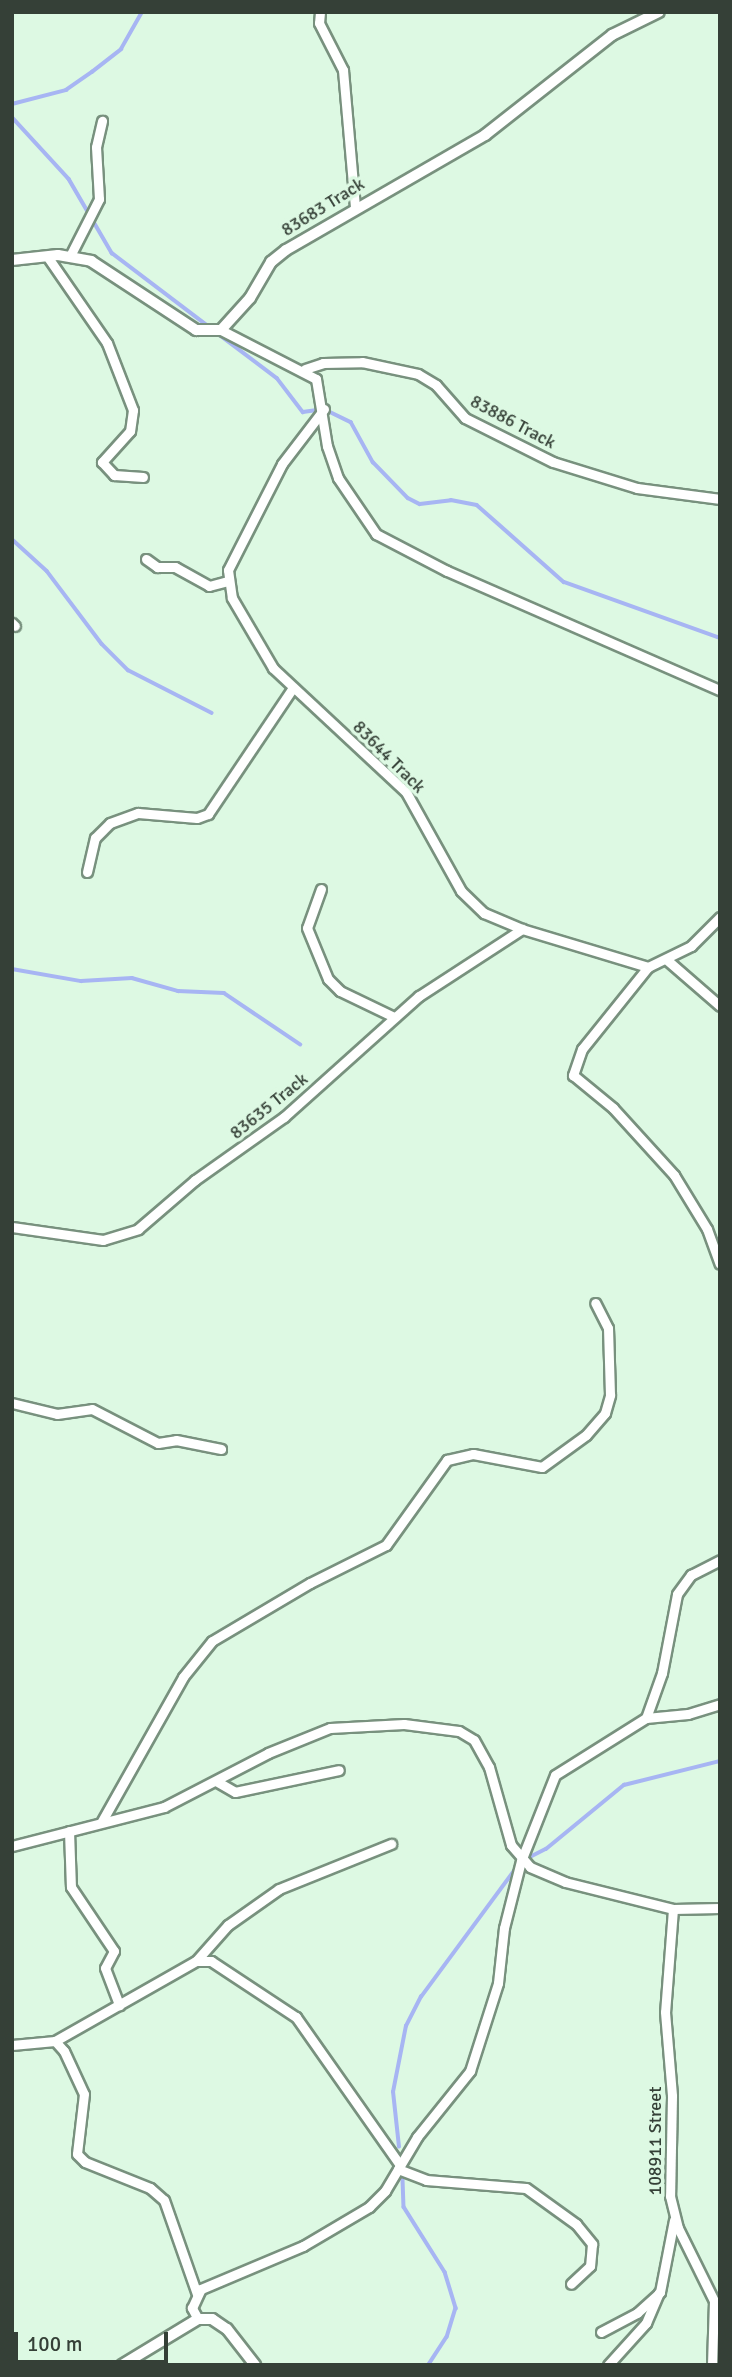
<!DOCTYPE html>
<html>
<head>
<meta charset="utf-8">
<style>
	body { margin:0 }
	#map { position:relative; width:732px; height:2377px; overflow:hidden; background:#ddf9e3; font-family:Signika,sans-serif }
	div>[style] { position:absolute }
	.stream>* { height:3.5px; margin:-1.75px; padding:0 1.75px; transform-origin:1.75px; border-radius:1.75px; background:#a7b5f3 }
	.roads { filter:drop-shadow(2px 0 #78917e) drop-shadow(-2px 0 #78917e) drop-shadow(0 2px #78917e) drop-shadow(0 -2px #78917e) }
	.minor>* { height:9px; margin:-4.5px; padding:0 4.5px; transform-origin:4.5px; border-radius:4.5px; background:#fff }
	.tertiary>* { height:10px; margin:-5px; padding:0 5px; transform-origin:5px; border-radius:5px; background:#fff }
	span { translate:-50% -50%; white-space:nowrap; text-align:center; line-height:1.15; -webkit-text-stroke:7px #ddf9e3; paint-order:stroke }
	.street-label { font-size:18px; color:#354037 }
	.frame { position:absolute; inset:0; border:14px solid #354037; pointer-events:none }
	.scale { position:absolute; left:14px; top:2332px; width:154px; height:32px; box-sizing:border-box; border:4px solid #354037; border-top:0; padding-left:9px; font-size:21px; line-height:24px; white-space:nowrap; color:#354037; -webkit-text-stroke:5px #ddf9e3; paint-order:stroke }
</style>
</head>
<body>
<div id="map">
	<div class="stream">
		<div style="left:12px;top:104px;width:56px;rotate:-14.5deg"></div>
		<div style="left:66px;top:90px;width:32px;rotate:-35deg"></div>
		<div style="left:92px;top:72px;width:37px;rotate:-38deg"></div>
		<div style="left:121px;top:49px;width:43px;rotate:-60.4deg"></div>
		<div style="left:12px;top:117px;width:84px;rotate:47.4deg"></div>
		<div style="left:69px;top:179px;width:86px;rotate:59.8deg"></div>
		<div style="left:112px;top:253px;width:121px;rotate:37.2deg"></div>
		<div style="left:217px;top:333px;width:75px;rotate:36.9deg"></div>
		<div style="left:277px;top:378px;width:43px;rotate:52.6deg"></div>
		<div style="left:303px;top:412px;width:21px;rotate:-8deg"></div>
		<div style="left:324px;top:409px;width:30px;rotate:26deg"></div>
		<div style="left:351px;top:422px;width:46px;rotate:61.2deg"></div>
		<div style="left:373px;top:462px;width:50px;rotate:45.8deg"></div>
		<div style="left:408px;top:498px;width:13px;rotate:27deg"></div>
		<div style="left:420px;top:504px;width:31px;rotate:-7deg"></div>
		<div style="left:451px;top:500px;width:26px;rotate:11deg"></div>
		<div style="left:477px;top:505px;width:116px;rotate:41.5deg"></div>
		<div style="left:564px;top:582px;width:166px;rotate:19.7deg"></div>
		<div style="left:12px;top:539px;width:47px;rotate:42.4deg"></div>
		<div style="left:47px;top:571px;width:91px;rotate:53deg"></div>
		<div style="left:102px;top:644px;width:37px;rotate:45deg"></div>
		<div style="left:128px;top:670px;width:94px;rotate:27.1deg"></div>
		<div style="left:12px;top:969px;width:70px;rotate:9.9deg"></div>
		<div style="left:81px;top:981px;width:51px;rotate:-3.4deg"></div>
		<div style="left:132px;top:978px;width:48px;rotate:15.8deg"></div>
		<div style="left:178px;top:991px;width:46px;rotate:2.5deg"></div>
		<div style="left:224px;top:993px;width:92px;rotate:33.9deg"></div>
		<div style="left:526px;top:1859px;width:22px;rotate:-27deg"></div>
		<div style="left:546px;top:1849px;width:101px;rotate:-39.4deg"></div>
		<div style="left:624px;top:1785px;width:99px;rotate:-14deg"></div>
		<div style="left:399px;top:2147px;width:55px;rotate:-96.2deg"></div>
		<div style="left:393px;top:2092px;width:67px;rotate:-78.9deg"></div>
		<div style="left:406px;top:2026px;width:33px;rotate:-63deg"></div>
		<div style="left:421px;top:1997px;width:160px;rotate:-53.6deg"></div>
		<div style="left:403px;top:2179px;width:28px;rotate:88deg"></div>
		<div style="left:404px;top:2207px;width:77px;rotate:57.8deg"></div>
		<div style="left:445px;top:2272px;width:38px;rotate:73deg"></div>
		<div style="left:456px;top:2308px;width:30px;rotate:107deg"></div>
		<div style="left:447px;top:2337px;width:33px;rotate:123deg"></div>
	</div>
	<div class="roads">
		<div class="minor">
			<div style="left:320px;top:12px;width:11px;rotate:95deg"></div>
			<div style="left:319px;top:23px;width:53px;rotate:62.9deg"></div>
			<div style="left:343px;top:70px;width:139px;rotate:85deg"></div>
			<div style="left:47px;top:256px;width:106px;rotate:55.4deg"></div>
			<div style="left:107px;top:343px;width:72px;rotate:68.8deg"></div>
			<div style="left:133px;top:410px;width:21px;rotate:98deg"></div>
			<div style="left:130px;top:431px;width:42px;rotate:132.1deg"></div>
			<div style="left:102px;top:462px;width:18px;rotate:47deg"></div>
			<div style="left:114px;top:475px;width:29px;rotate:4deg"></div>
			<div style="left:70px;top:256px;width:64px;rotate:-63deg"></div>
			<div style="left:99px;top:199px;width:52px;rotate:-93.3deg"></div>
			<div style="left:96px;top:147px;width:27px;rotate:-77deg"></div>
			<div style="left:221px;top:330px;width:107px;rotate:27.3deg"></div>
			<div style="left:316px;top:379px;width:68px;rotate:80.7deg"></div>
			<div style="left:327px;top:446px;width:34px;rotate:71deg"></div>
			<div style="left:338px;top:478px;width:68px;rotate:55.8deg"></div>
			<div style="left:376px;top:534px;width:80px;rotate:27.5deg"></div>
			<div style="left:447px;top:571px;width:298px;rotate:23.6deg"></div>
			<div style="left:305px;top:369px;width:19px;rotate:-18deg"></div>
			<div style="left:323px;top:363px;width:39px;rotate:-1deg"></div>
			<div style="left:362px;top:362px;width:57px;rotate:12.1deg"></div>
			<div style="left:418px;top:374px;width:21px;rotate:31deg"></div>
			<div style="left:436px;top:385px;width:44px;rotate:48.7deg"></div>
			<div style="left:465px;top:418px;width:98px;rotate:26.6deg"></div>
			<div style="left:553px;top:462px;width:88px;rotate:17.2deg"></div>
			<div style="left:637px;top:488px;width:84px;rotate:7.5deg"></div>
			<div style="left:324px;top:409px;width:69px;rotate:127.4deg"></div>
			<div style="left:282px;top:464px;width:119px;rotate:117deg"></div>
			<div style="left:228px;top:570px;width:28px;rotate:82deg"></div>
			<div style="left:232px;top:598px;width:81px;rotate:59.6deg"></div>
			<div style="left:273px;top:668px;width:182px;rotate:43deg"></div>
			<div style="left:406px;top:792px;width:113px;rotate:60.9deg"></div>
			<div style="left:461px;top:891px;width:32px;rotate:44deg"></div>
			<div style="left:484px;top:913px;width:41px;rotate:22.8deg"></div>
			<div style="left:522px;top:929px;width:132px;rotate:16.8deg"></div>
			<div style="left:648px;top:967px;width:48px;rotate:-26deg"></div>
			<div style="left:691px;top:946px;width:41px;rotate:-45deg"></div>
			<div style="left:146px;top:559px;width:14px;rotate:36deg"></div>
			<div style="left:157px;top:567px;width:18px"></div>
			<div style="left:175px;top:567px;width:39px;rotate:29deg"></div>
			<div style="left:209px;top:586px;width:20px;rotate:-15deg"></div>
			<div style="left:12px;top:623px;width:4px;rotate:45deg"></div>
			<div style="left:87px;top:872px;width:35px;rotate:-77deg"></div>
			<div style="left:95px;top:838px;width:21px;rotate:-45deg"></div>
			<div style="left:110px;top:823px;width:30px;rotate:-20deg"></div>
			<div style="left:138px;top:813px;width:59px;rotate:4.8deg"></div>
			<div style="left:197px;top:818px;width:12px;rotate:-20deg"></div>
			<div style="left:208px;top:814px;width:151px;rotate:-56.1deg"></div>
			<div style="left:321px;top:889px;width:41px;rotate:109.7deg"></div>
			<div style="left:307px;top:928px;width:55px;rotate:67.6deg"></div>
			<div style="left:328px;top:979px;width:17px;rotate:45deg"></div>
			<div style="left:340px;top:991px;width:60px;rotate:25.7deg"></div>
			<div style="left:667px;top:960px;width:70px;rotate:41deg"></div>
			<div style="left:648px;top:967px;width:105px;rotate:128.8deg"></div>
			<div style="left:582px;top:1049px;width:28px;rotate:109deg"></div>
			<div style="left:573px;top:1075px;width:52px;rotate:39.5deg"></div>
			<div style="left:613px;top:1108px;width:91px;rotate:47.7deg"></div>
			<div style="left:674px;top:1175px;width:63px;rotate:58.6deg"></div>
			<div style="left:707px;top:1229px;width:37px;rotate:70deg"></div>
			<div style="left:12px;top:1227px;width:92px;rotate:8.1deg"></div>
			<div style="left:103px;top:1240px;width:37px;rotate:-17deg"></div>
			<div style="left:138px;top:1229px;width:75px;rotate:-40.7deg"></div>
			<div style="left:195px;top:1180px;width:109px;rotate:-35.3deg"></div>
			<div style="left:284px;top:1117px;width:181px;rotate:-41.9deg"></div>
			<div style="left:419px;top:996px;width:123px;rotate:-33deg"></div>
			<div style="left:12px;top:1403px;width:46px;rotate:13.7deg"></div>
			<div style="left:57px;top:1414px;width:35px;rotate:-8deg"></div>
			<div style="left:92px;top:1409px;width:74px;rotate:27.3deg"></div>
			<div style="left:158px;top:1443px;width:18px;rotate:-9deg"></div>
			<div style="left:176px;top:1440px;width:46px;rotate:11.3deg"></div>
			<div style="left:646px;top:1718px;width:42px;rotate:-5.4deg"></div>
			<div style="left:688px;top:1714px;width:34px;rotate:-17deg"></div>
			<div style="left:216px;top:1781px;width:22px;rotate:30deg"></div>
			<div style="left:235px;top:1792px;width:106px;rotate:-11.9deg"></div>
			<div style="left:102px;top:1821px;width:165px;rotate:-60.6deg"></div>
			<div style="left:183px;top:1677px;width:46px;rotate:-51.1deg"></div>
			<div style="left:212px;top:1641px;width:114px;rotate:-30.6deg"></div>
			<div style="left:310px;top:1583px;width:85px;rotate:-26.6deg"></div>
			<div style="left:386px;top:1545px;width:105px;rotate:-54.3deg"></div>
			<div style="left:447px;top:1460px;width:27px;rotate:-13deg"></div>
			<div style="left:473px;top:1454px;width:70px;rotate:10.7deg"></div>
			<div style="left:542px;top:1467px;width:54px;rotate:-36deg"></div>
			<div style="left:586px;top:1435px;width:29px;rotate:-49deg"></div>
			<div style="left:605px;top:1413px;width:19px;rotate:-74deg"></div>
			<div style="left:610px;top:1395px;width:67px;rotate:-91.7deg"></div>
			<div style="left:608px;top:1328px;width:28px;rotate:-117deg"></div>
			<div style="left:69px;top:1831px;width:56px;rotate:88deg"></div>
			<div style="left:71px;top:1887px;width:77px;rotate:56.1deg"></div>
			<div style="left:114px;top:1951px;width:19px;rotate:118deg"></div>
			<div style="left:105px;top:1968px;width:40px;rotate:69deg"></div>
			<div style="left:12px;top:1846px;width:157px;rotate:-14.4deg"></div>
			<div style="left:164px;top:1807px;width:117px;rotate:-27.4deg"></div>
			<div style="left:268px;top:1753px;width:67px;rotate:-22deg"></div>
			<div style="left:330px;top:1728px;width:74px;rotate:-3.1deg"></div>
			<div style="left:404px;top:1724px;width:55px;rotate:7.3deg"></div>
			<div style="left:459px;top:1731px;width:17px;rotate:31deg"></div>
			<div style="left:474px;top:1740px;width:31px;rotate:61deg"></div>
			<div style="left:489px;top:1767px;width:81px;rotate:74.2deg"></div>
			<div style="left:511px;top:1845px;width:29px;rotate:49deg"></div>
			<div style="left:530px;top:1867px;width:38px;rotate:23deg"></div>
			<div style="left:565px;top:1882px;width:111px;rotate:14deg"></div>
			<div style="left:673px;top:1909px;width:47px;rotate:-1.2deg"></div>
			<div style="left:673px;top:1909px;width:103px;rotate:94.4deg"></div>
			<div style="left:665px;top:2012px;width:84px;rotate:85.2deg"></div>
			<div style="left:672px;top:2096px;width:100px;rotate:91.1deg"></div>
			<div style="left:670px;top:2196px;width:33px;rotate:76deg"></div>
			<div style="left:678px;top:2228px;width:81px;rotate:63.7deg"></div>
			<div style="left:714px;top:2301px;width:64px;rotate:91.8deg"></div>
			<div style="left:196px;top:1961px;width:48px;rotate:-48.4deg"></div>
			<div style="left:228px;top:1925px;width:62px;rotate:-35.2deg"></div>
			<div style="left:279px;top:1889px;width:121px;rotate:-21.9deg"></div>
			<div style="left:55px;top:2041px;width:13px;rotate:48deg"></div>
			<div style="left:64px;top:2051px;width:47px;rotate:65.1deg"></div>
			<div style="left:84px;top:2094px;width:60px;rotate:96.7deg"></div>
			<div style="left:77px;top:2154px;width:11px;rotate:45deg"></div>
			<div style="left:85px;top:2162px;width:70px;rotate:21.8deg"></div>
			<div style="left:150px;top:2188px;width:18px;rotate:41deg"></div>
			<div style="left:164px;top:2200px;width:100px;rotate:70.7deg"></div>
			<div style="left:12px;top:2045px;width:43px;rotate:-5.3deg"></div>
			<div style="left:55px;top:2041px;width:162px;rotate:-29.6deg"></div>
			<div style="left:196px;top:1961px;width:15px"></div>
			<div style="left:211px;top:1961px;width:102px;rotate:33.4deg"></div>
			<div style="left:296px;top:2017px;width:181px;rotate:54.9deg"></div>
			<div style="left:398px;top:2169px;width:30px;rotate:21deg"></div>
			<div style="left:426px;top:2180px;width:100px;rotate:4.6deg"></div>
			<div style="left:526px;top:2188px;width:62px;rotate:35.8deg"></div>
			<div style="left:576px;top:2224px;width:26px;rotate:51deg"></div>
			<div style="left:592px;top:2244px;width:22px;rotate:95deg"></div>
			<div style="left:590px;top:2266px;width:26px;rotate:137deg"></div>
			<div style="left:198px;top:2319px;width:13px;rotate:-119deg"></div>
			<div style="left:192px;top:2308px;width:21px;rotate:-65deg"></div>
			<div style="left:201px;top:2289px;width:111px;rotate:-22.9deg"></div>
			<div style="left:303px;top:2246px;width:77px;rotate:-30.6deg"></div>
			<div style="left:369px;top:2207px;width:23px;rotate:-45deg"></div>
			<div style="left:385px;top:2191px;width:63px;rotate:-59.3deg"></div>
			<div style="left:417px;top:2137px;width:85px;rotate:-51.2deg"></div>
			<div style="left:470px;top:2071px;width:92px;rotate:-72.3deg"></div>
			<div style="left:498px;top:1983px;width:55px;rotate:-83.8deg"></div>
			<div style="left:504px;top:1928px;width:69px;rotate:-75.8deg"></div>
			<div style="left:521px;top:1861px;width:92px;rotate:-68.4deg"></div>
			<div style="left:555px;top:1775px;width:107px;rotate:-32.1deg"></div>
			<div style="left:646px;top:1718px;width:48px;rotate:-70.4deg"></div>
			<div style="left:662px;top:1673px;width:80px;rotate:-79.2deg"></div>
			<div style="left:677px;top:1594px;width:24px;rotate:-54deg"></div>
			<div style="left:691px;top:1575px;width:33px;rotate:-27deg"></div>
			<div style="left:601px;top:2332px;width:41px;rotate:-27.8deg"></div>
			<div style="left:637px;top:2313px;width:31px;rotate:-42deg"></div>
			<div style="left:660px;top:2292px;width:73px;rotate:-79deg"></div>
			<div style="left:608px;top:2365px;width:57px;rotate:-47.9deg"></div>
			<div style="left:646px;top:2323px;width:33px;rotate:-67deg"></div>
		</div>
		<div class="tertiary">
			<div style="left:12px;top:260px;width:46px;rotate:-6.2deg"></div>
			<div style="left:58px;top:255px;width:34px;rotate:10deg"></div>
			<div style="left:91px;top:261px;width:126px;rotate:33.3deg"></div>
			<div style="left:196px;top:330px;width:25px"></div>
			<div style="left:221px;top:330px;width:43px;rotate:-47.8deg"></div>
			<div style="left:250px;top:298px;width:42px;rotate:-59.7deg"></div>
			<div style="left:271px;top:262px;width:19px;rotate:-39deg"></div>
			<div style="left:286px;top:250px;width:230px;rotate:-30deg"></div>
			<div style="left:485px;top:135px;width:162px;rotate:-38.2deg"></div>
			<div style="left:612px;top:35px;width:52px;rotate:-26.1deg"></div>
			<div style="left:122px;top:2365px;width:89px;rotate:-31.2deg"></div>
			<div style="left:198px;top:2319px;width:14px"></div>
			<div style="left:212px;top:2319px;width:18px;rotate:34deg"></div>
			<div style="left:227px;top:2329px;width:46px;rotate:52.1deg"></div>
		</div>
	</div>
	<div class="street-label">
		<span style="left:323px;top:207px;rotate:-32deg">83683 Track</span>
		<span style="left:513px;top:422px;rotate:28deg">83886 Track</span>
		<span style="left:389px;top:757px;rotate:45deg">83644 Track</span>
		<span style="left:269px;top:1106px;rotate:-39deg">83635 Track</span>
		<span style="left:655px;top:2141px;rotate:-90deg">108911 Street</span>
	</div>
	<div class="frame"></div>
	<div class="scale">100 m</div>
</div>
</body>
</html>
